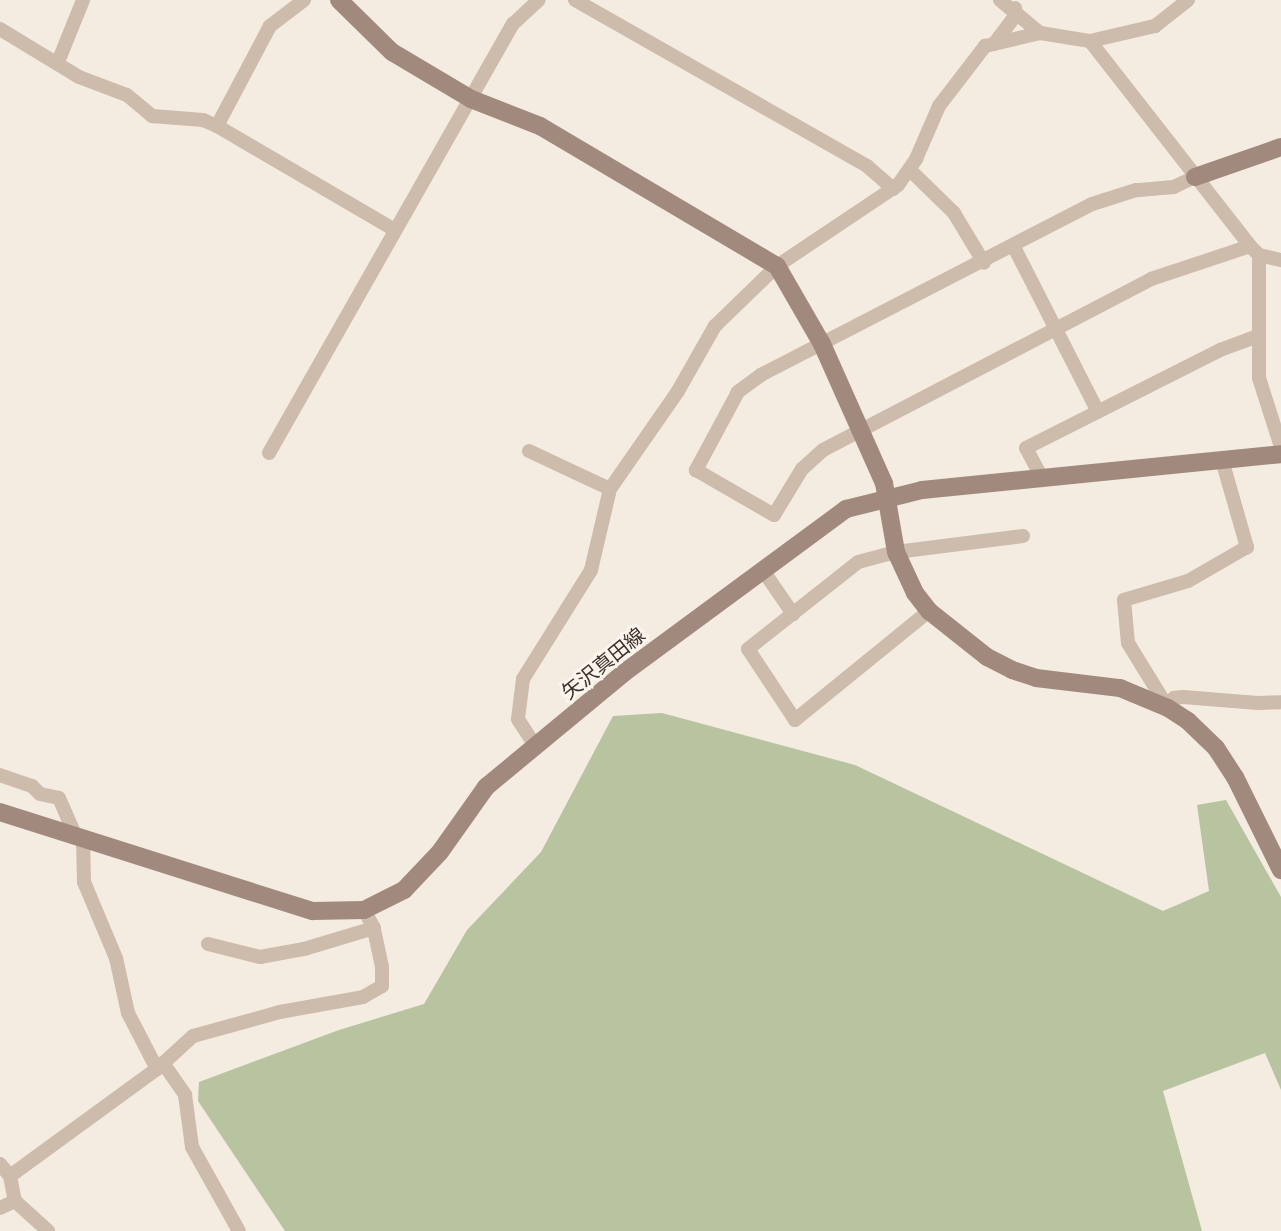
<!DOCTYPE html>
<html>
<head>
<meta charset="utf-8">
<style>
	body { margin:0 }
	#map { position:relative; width:1281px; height:1231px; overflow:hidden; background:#f4ebe1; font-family:Ubuntu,"Noto Sans JP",sans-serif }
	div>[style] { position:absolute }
	.green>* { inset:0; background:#b8c4a0 }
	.street>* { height:14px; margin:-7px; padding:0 7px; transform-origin:7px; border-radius:7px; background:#cdbbac }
	.secondary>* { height:18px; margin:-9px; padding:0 9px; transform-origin:9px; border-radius:9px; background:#a18a7d }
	span { translate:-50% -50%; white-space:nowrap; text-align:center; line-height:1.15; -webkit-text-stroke:6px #fbf5ee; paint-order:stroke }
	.street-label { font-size:20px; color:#3b302b }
</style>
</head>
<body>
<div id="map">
	<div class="green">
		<div style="clip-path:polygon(662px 713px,855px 765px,1163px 911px,1209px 891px,1197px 805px,1226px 800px,1281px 897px,1281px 1090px,1265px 1053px,1163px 1091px,1202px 1231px,285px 1231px,198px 1101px,199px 1082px,339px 1030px,424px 1004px,467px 930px,541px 852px,613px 716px)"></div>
	</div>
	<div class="street">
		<div style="left:575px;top:0;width:336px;rotate:29.6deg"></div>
		<div style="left:867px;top:166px;width:35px;rotate:41deg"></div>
		<div style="left:1000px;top:0;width:52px;rotate:39.5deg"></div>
		<div style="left:0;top:29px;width:92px;rotate:31.3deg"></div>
		<div style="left:79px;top:77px;width:51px;rotate:20.6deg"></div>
		<div style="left:127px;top:95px;width:33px;rotate:40deg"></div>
		<div style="left:152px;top:116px;width:51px;rotate:4.5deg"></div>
		<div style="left:203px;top:120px;width:15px;rotate:23deg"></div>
		<div style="left:217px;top:126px;width:206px;rotate:30.3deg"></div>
		<div style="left:1090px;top:41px;width:260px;rotate:52deg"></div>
		<div style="left:1250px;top:246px;width:13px;rotate:45deg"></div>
		<div style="left:1259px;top:255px;width:23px;rotate:13deg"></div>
		<div style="left:994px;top:44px;width:36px;rotate:-53deg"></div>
		<div style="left:1016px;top:15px;width:7px;rotate:-98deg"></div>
		<div style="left:58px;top:62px;width:67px;rotate:-68deg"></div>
		<div style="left:217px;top:126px;width:113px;rotate:-62.1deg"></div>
		<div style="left:270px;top:26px;width:43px;rotate:-37.4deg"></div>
		<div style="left:910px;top:170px;width:62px;rotate:44.3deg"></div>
		<div style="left:954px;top:213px;width:58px;rotate:59deg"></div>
		<div style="left:1195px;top:177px;width:23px;rotate:155deg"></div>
		<div style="left:1174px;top:187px;width:38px;rotate:175deg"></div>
		<div style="left:1136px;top:190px;width:46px;rotate:162.3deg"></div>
		<div style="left:1092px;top:204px;width:373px;rotate:152.7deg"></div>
		<div style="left:761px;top:375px;width:29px;rotate:144deg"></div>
		<div style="left:738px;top:392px;width:89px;rotate:118.3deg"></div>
		<div style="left:696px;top:470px;width:90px;rotate:30deg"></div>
		<div style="left:774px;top:515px;width:54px;rotate:-58.7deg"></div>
		<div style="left:802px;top:469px;width:28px;rotate:-42deg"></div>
		<div style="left:823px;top:450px;width:370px;rotate:-27.5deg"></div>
		<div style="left:1151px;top:279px;width:104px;rotate:-18.4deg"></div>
		<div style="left:1014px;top:247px;width:185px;rotate:63deg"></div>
		<div style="left:1259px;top:255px;width:123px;rotate:90deg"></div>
		<div style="left:1259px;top:378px;width:72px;rotate:72.3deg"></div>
		<div style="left:529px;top:451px;width:89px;rotate:25.1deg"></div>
		<div style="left:269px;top:453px;width:494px;rotate:-60.4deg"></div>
		<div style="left:513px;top:24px;width:35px;rotate:-43deg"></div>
		<div style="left:1222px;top:460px;width:91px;rotate:74deg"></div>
		<div style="left:1247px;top:547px;width:68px;rotate:150deg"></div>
		<div style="left:1188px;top:581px;width:67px;rotate:163.5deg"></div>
		<div style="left:1124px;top:600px;width:43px;rotate:84.7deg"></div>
		<div style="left:1128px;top:643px;width:76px;rotate:58.4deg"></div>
		<div style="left:1168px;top:708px;width:12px;rotate:-59deg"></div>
		<div style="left:1174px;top:698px;width:9px;rotate:-6deg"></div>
		<div style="left:1183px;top:697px;width:75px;rotate:4.6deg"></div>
		<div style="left:1258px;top:703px;width:23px;rotate:-2deg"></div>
		<div style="left:1042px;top:478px;width:34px;rotate:-118deg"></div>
		<div style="left:1026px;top:448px;width:217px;rotate:-26.8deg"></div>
		<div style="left:1220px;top:350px;width:40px;rotate:-20.2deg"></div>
		<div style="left:762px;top:569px;width:55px;rotate:55.4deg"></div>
		<div style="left:929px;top:611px;width:173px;rotate:140.9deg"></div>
		<div style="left:795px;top:720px;width:85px;rotate:-123.5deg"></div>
		<div style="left:748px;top:649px;width:140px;rotate:-38.3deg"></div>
		<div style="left:858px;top:562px;width:39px;rotate:-15deg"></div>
		<div style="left:896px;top:552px;width:128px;rotate:-7.2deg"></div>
		<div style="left:536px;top:747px;width:33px;rotate:-123deg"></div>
		<div style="left:518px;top:719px;width:40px;rotate:-82.9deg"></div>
		<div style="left:523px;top:679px;width:128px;rotate:-58deg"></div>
		<div style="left:591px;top:570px;width:83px;rotate:-76.8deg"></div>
		<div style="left:610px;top:489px;width:119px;rotate:-55.2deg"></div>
		<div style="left:678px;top:391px;width:75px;rotate:-60.4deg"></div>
		<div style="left:715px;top:326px;width:86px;rotate:-44.1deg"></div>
		<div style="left:777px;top:266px;width:146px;rotate:-33.8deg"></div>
		<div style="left:898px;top:185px;width:32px;rotate:-55deg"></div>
		<div style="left:916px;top:159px;width:58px;rotate:-66.5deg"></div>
		<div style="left:939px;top:106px;width:76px;rotate:-52.5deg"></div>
		<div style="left:985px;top:46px;width:57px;rotate:-13.3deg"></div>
		<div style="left:1040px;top:33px;width:51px;rotate:9.1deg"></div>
		<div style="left:1090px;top:41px;width:67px;rotate:-13deg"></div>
		<div style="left:1155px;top:26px;width:42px;rotate:-38.2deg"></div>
		<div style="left:0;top:775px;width:34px;rotate:19deg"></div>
		<div style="left:32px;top:786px;width:11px;rotate:45deg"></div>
		<div style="left:40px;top:794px;width:19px;rotate:12deg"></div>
		<div style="left:59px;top:798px;width:43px;rotate:66.4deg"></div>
		<div style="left:83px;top:840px;width:42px;rotate:88.6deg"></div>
		<div style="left:84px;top:882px;width:82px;rotate:67.2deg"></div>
		<div style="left:116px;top:958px;width:56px;rotate:77.7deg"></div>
		<div style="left:128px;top:1013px;width:63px;rotate:62.6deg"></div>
		<div style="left:208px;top:944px;width:54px;rotate:14deg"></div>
		<div style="left:260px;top:957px;width:45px;rotate:-10.3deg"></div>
		<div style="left:304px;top:949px;width:73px;rotate:-16.7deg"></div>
		<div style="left:163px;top:1063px;width:39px;rotate:55deg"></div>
		<div style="left:185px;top:1095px;width:52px;rotate:82.3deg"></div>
		<div style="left:192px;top:1147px;width:96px;rotate:60.8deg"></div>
		<div style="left:0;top:1164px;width:16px;rotate:50deg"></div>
		<div style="left:10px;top:1176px;width:25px;rotate:79deg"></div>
		<div style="left:15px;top:1201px;width:45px;rotate:42.3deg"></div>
		<div style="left:10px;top:1176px;width:182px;rotate:-36.1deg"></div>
		<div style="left:157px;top:1069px;width:49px;rotate:-42.5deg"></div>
		<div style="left:193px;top:1036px;width:90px;rotate:-15.4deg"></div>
		<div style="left:280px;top:1012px;width:84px;rotate:-10.2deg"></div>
		<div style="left:363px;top:997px;width:22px;rotate:-30deg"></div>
		<div style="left:382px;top:986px;width:19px;rotate:-90deg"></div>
		<div style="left:382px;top:967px;width:40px;rotate:-102deg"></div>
		<div style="left:374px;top:928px;width:21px;rotate:-119deg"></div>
		<div style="left:0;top:1208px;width:17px;rotate:-25deg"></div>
	</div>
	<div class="secondary">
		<div style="left:339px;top:0;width:74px;rotate:44.5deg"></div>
		<div style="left:392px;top:52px;width:92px;rotate:30.7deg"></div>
		<div style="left:471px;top:99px;width:74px;rotate:21.4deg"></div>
		<div style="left:540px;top:126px;width:275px;rotate:30.6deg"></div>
		<div style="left:777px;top:266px;width:90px;rotate:60deg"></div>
		<div style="left:822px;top:344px;width:152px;rotate:66deg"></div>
		<div style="left:884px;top:483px;width:70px;rotate:80.1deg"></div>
		<div style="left:896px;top:552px;width:45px;rotate:65.1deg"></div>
		<div style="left:915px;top:593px;width:23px;rotate:52deg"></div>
		<div style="left:929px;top:611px;width:74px;rotate:38.4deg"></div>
		<div style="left:987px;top:657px;width:28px;rotate:27deg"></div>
		<div style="left:1012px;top:670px;width:25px;rotate:18deg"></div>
		<div style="left:1036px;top:678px;width:85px;rotate:6.8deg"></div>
		<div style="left:1120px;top:688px;width:52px;rotate:22.6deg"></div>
		<div style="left:1168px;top:708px;width:24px;rotate:33deg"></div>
		<div style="left:1188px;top:721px;width:39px;rotate:44deg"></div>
		<div style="left:1216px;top:748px;width:35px;rotate:57deg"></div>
		<div style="left:1235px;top:777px;width:104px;rotate:63.7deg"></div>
		<div style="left:1195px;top:177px;width:91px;rotate:-19.2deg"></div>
		<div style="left:0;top:812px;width:328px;rotate:17.6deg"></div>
		<div style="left:313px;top:911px;width:51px;rotate:-1.1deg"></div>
		<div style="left:364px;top:910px;width:45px;rotate:-26.6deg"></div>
		<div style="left:404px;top:890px;width:52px;rotate:-46.5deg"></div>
		<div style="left:440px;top:852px;width:80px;rotate:-54.7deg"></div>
		<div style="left:486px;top:787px;width:180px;rotate:-39.6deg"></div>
		<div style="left:625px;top:672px;width:275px;rotate:-36.4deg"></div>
		<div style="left:846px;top:509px;width:78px;rotate:-14deg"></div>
		<div style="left:922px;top:490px;width:361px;rotate:-5.7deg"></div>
	</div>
	<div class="street-label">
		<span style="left:603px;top:663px;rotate:-39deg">矢沢真田線</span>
	</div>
</div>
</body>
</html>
